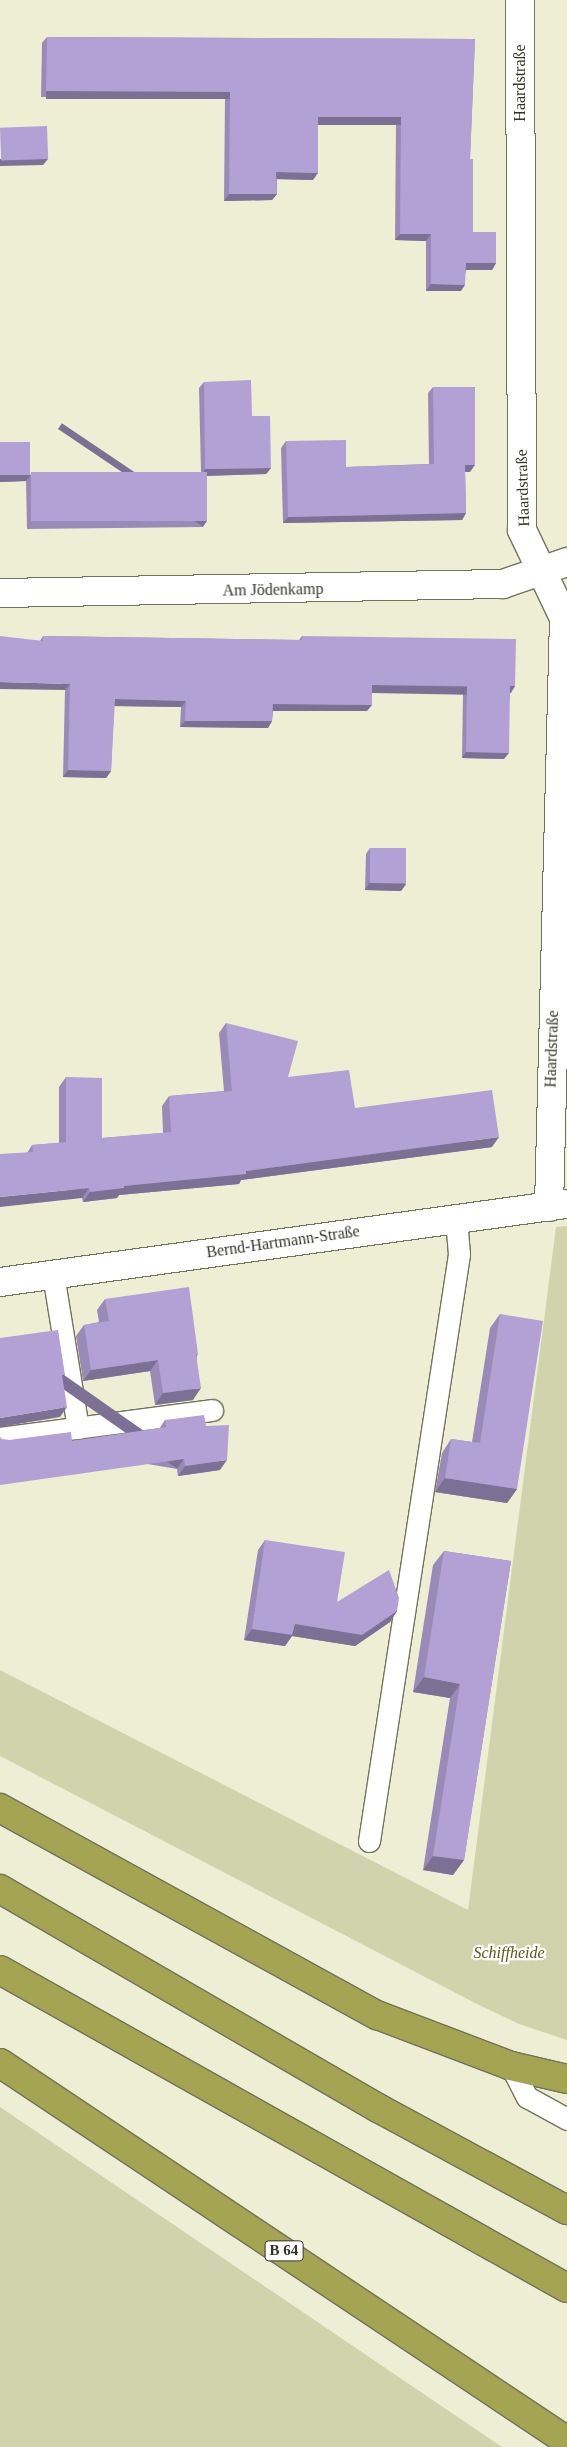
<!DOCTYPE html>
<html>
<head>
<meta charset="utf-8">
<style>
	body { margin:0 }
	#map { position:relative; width:567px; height:2447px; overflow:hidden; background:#edeed4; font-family:"Times New Roman",serif }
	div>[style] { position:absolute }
	.green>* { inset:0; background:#d1d3ad }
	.roads { filter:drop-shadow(1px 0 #72735c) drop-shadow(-1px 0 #72735c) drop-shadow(0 1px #72735c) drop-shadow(0 -1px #72735c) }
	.service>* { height:21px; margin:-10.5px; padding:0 10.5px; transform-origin:10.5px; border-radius:10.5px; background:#fff }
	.minor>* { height:28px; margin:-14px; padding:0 14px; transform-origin:14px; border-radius:14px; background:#fff }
	.trunk>* { height:28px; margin:-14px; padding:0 14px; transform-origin:14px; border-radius:14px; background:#a4a452 }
	.wall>* { inset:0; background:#9a8ab7 }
	.shaded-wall>* { inset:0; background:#7d7095; transform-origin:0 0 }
	.building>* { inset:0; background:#b3a0d5; transform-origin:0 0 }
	span { translate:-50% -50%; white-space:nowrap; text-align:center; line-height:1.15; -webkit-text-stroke:4.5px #fff; paint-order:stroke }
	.shield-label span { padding:1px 4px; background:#fff; border:1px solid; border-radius:4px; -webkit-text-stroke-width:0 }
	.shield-label { font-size:15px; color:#33332a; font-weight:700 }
	.street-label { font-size:16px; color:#33332a }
	.park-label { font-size:16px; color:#5a5916; font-style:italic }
</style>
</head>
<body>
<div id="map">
	<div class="green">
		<div style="clip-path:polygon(567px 1226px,567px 2040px,519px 2024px,477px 2004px,0 1756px,0 1670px,468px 1910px,556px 1227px)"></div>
		<div style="clip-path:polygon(0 2107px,502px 2447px,0 2447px)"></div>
	</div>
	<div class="roads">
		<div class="service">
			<div style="left:53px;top:1274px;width:156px;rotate:80.8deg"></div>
			<div style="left:0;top:1438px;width:214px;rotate:-7.5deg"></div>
			<div style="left:369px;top:1841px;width:594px;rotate:-81.28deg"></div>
			<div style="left:459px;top:1254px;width:35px;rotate:-95deg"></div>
			<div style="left:511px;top:2066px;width:35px;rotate:63deg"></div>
			<div style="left:527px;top:2097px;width:46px;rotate:28.8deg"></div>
		</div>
		<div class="minor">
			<div style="left:520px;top:0;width:530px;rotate:89.78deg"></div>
			<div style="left:522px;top:530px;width:98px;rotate:64.5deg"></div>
			<div style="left:564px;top:618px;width:589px;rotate:91.46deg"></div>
			<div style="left:0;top:593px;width:503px;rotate:-1.03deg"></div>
			<div style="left:503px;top:584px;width:68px;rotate:-19deg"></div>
			<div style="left:0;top:1282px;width:571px;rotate:-7.85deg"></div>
		</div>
		<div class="trunk">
			<div style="left:0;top:1808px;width:430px;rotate:28.8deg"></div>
			<div style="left:377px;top:2015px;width:143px;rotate:20.8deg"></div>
			<div style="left:511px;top:2066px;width:57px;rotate:13.1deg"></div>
			<div style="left:0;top:1889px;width:437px;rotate:30.1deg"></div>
			<div style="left:378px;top:2108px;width:215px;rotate:28.4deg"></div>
			<div style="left:0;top:1970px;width:650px;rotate:29.29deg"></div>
			<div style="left:0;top:2063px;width:681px;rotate:33.69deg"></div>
		</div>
	</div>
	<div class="wall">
		<div style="clip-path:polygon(47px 37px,475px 39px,470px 159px,473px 232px,496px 263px,492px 270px,466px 270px,461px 291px,426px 291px,426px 241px,395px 240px,396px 123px,318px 123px,313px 180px,277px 179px,277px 194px,272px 200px,224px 201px,225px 98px,41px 97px,42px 43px)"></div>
		<div style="clip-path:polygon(204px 382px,252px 416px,271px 468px,266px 474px,207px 476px,203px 527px,27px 529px,26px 481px,0 482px,0 442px,31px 475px,201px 472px,199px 388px)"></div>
		<div style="clip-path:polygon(433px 387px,470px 472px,465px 472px,466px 513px,462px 520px,283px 523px,281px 448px,286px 441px,346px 467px,429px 464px,428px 393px)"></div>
		<div style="clip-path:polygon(43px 636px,299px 640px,302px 636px,515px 686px,510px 693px,504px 759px,462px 758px,463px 693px,372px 692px,367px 711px,273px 711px,272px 721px,268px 728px,180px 727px,181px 707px,114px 706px,111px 771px,106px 778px,63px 777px,65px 690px,40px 641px)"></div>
		<div style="clip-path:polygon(370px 848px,406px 884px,401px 891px,365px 890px,366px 854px)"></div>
		<div style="clip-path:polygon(226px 1023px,288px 1077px,355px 1108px,492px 1147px,241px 1180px,239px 1184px,119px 1195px,117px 1198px,83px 1202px,82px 1198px,27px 1153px,32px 1145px,59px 1143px,59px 1087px,66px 1077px,102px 1138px,163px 1133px,162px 1106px,169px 1096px,224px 1091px,219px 1033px)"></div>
		<div style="clip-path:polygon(105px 1299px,198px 1354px,197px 1356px,193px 1400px,155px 1405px,150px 1371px,83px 1381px,76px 1336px,84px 1325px,99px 1322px,97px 1310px)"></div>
		<div style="clip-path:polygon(500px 1314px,517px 1489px,507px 1503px,435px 1492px,442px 1453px,451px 1439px,472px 1442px,490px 1328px)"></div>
		<div style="clip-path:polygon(165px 1420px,206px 1426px,220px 1470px,178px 1476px,177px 1469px,2px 1439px,9px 1440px,72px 1441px,159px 1429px)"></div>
		<div style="clip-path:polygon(265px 1540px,337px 1602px,397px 1611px,390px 1622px,355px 1646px,292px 1636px,285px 1646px,244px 1640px,258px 1550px)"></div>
		<div style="clip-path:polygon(444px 1551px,511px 1561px,464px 1860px,453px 1875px,423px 1870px,450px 1698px,413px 1692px,433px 1565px)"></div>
	</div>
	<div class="shaded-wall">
		<div style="left:46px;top:91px;width:184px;height:8px"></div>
		<div style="left:318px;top:117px;width:83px;height:8px"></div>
		<div style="clip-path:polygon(0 159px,48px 159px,43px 165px,0 166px)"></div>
		<div style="clip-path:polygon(276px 172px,318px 173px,313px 180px,272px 179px)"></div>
		<div style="clip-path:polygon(229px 194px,277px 194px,272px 200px,224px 201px)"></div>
		<div style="clip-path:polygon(400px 234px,431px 234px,426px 241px,395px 240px)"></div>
		<div style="clip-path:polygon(466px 263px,496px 263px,492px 270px,461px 270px)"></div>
		<div style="clip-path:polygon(431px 284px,465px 285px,461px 291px,426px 291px)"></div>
		<div style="clip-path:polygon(465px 465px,475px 465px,470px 472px,460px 471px)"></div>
		<div style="clip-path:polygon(271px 468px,266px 474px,201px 476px,205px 469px)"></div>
		<div style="clip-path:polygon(0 475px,31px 475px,26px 481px,0 482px)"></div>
		<div style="clip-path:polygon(466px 513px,462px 520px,283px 523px,288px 517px)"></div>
		<div style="left:207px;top:521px;width:7px;height:175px;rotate:124deg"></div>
		<div style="clip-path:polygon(0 682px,70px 684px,65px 690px,0 689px)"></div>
		<div style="left:372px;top:685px;width:95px;height:8px;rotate:1deg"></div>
		<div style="clip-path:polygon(510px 686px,515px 686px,511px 693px,505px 693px)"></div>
		<div style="clip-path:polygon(115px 699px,186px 701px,181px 707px,110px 706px)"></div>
		<div style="clip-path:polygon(273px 704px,372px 705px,367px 711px,268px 711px)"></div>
		<div style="clip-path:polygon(185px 721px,272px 721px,268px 728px,180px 727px)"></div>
		<div style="clip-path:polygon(466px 752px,509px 753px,504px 759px,462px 758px)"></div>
		<div style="clip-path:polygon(68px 770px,111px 771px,106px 778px,63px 777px)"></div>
		<div style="clip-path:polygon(369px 883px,406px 884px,401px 891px,365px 890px)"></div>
		<div style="clip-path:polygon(499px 1137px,492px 1147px,241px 1180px,239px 1184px,119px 1195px,117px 1198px,83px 1202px,90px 1192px,124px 1186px,246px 1171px)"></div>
		<div style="clip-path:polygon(89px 1188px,82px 1198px,0 1207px,0 1197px)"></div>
		<div style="clip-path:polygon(158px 1360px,150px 1371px,83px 1381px,91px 1370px)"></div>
		<div style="clip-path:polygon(201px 1388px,193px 1400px,155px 1405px,163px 1393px)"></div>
		<div style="clip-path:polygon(67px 1407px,60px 1417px,0 1427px,0 1418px)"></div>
		<div style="left:184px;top:1459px;width:12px;height:186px;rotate:125deg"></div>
		<div style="clip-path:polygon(227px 1460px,220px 1470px,178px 1476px,185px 1466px)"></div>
		<div style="clip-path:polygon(445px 1478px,517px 1489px,507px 1503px,435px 1492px)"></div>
		<div style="clip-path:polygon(397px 1611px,390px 1622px,355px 1646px,292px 1636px,285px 1646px,244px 1640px,252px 1629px)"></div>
		<div style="clip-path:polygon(424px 1677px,460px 1684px,450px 1698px,413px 1692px)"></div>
		<div style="clip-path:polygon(433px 1856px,464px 1860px,453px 1875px,423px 1870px)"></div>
	</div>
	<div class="building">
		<div style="clip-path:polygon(47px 37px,475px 39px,470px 159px,473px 159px,473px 232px,496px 232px,496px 263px,466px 263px,465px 285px,431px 284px,431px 234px,400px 234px,401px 117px,318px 117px,318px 173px,276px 172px,277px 194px,229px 194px,230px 92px,46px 91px)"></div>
		<div style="left:47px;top:126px;width:33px;height:47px;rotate:88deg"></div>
		<div style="clip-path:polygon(251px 380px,252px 416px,270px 416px,271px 468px,205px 469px,204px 382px)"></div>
		<div style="clip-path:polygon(433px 387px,475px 387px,475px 465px,465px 465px,466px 513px,288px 517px,286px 441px,346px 440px,346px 467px,434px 464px)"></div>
		<div style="left:0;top:442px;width:30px;height:33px"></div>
		<div style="left:207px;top:472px;width:49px;height:176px;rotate:90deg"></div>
		<div style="clip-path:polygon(0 636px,43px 641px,43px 636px,302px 640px,302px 636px,516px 639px,515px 686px,510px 686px,509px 753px,466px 752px,467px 686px,372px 685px,372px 705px,273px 704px,272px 721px,185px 721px,186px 701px,115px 699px,111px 771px,68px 770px,70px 684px,0 682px)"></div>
		<div style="left:370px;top:848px;width:36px;height:35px"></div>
		<div style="clip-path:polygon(226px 1023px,298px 1041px,288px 1077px,349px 1070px,355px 1108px,492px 1090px,499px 1137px,246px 1171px,246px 1174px,124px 1186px,124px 1188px,90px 1192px,89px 1188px,0 1197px,0 1154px,33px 1152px,32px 1145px,66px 1142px,66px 1077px,102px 1078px,102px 1138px,171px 1132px,169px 1096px,232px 1091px)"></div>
		<div style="clip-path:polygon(189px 1287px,198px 1354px,196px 1355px,201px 1388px,163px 1393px,158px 1360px,91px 1370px,84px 1325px,109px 1321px,105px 1299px)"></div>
		<div style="clip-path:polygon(500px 1314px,543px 1321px,517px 1489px,445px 1478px,451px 1439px,480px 1443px)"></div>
		<div style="clip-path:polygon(58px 1330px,65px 1375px,62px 1375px,67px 1407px,0 1418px,0 1338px)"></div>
		<div style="clip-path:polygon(204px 1415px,206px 1426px,229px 1425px,227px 1460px,185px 1466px,184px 1459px,0 1485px,0 1437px,2px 1439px,9px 1440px,71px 1432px,72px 1441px,166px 1427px,165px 1420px)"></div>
		<div style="clip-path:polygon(265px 1540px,345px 1552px,337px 1602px,389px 1570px,399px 1598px,397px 1611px,362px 1635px,295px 1624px,292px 1635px,252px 1629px)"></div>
		<div style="clip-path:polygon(444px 1551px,511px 1561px,464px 1860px,433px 1856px,460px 1684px,424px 1677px)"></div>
	</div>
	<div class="shield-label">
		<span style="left:284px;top:2251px">B 64</span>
	</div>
	<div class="street-label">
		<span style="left:520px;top:83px;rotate:-90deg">Haardstraße</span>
		<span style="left:523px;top:488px;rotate:-92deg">Haardstraße</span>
		<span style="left:273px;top:590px;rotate:-1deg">Am Jödenkamp</span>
		<span style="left:552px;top:1049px;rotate:-88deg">Haardstraße</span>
		<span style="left:283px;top:1242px;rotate:-8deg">Bernd-Hartmann-Straße</span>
	</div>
	<div class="park-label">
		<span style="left:509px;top:1953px">Schiffheide</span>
	</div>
</div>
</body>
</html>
